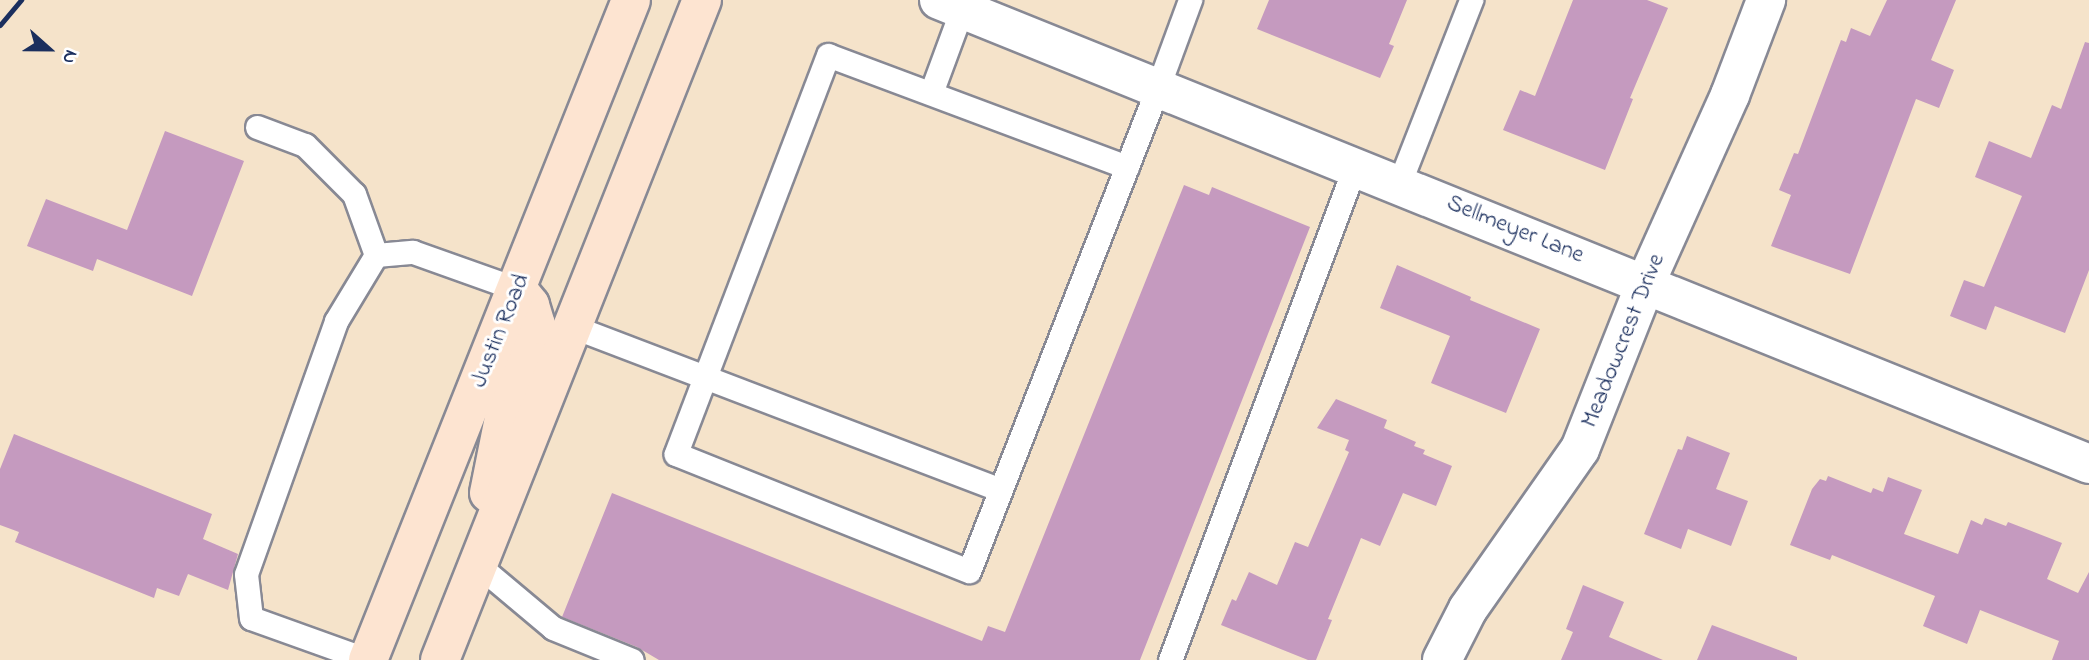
<!DOCTYPE html>
<html>
<head>
<meta charset="utf-8">
<style>
	body { margin:0 }
	#map { position:relative; width:2089px; height:660px; overflow:hidden; background:#f5e3ca; font-family:"Indie Flower",sans-serif }
	div>[style] { position:absolute }
	.building>* { inset:0; background:#c59abf }
	.roads { filter:drop-shadow(2px 0 #888994) drop-shadow(-2px 0 #888994) drop-shadow(0 2px #888994) drop-shadow(0 -2px #888994) }
	.service>* { height:23px; margin:-11.5px; padding:0 11.5px; transform-origin:11.5px; border-radius:11.5px; background:#fff }
	.minor>* { height:38px; margin:-19px; padding:0 19px; transform-origin:19px; border-radius:19px; background:#fff }
	.tertiary>* { height:38px; margin:-19px; padding:0 19px; transform-origin:19px; border-radius:19px; background:#fff }
	.secondary>* { height:38px; margin:-19px; padding:0 19px; transform-origin:19px; border-radius:19px; background:#fde4d1 }
	.rail>* { height:5px; margin:-2.5px; padding:0 2.5px; transform-origin:2.5px; border-radius:2.5px; background:#1b2f5e }
	span { translate:-50% -50%; white-space:nowrap; text-align:center; line-height:1.15; -webkit-text-stroke:6px #fff; paint-order:stroke }
	.street-label { font-size:24px; color:#1b2f5e }
	.north { position:absolute; left:14px; top:14px; width:70px; height:70px; -webkit-text-stroke:5px #fff; paint-order:stroke; rotate:111deg; font-size:19px; font-weight:700; line-height:28px; text-align:center; color:#1b2f5e }
	.north::after { content:''; display:block; margin:auto; width:24px; height:32px; background:#1b2f5e; clip-path:polygon(50% 0,100% 100%,50% 72%,0 100%) }
</style>
</head>
<body>
<div id="map">
	<div class="building">
		<div style="clip-path:polygon(1269px 0,1407px 0,1389px 44px,1394px 46px,1380px 78px,1257px 29px)"></div>
		<div style="clip-path:polygon(1573px 0,1647px 0,1668px 8px,1630px 98px,1633px 99px,1605px 170px,1503px 130px,1520px 90px,1535px 96px)"></div>
		<div style="clip-path:polygon(1887px 0,1956px 0,1931px 60px,1954px 70px,1939px 108px,1916px 99px,1850px 274px,1771px 246px,1791px 195px,1779px 190px,1794px 153px,1798px 154px,1841px 40px,1846px 42px,1851px 28px,1870px 36px)"></div>
		<div style="clip-path:polygon(2085px 42px,2089px 43px,2089px 270px,2065px 333px,1995px 306px,1986px 330px,1950px 316px,1964px 280px,1984px 287px,2022px 196px,1975px 177px,1989px 141px,2031px 158px,2052px 105px,2061px 109px)"></div>
		<div style="clip-path:polygon(165px 131px,244px 161px,192px 296px,97px 259px,93px 271px,27px 246px,46px 199px,127px 230px)"></div>
		<div style="clip-path:polygon(1184px 185px,1209px 195px,1212px 187px,1310px 227px,1140px 660px,659px 660px,637px 647px,562px 617px,612px 493px,982px 641px,988px 626px,1005px 632px)"></div>
		<div style="clip-path:polygon(1397px 265px,1471px 297px,1470px 300px,1540px 329px,1506px 413px,1431px 383px,1450px 336px,1380px 308px)"></div>
		<div style="clip-path:polygon(1336px 399px,1387px 420px,1384px 428px,1416px 442px,1414px 446px,1425px 450px,1423px 454px,1452px 466px,1436px 506px,1403px 493px,1380px 546px,1361px 538px,1328px 619px,1332px 620px,1316px 660px,1308px 660px,1221px 625px,1232px 599px,1236px 601px,1249px 572px,1277px 585px,1295px 542px,1308px 547px,1349px 452px,1345px 450px,1349px 440px,1317px 428px)"></div>
		<div style="clip-path:polygon(14px 434px,212px 514px,203px 539px,238px 554px,228px 590px,188px 574px,179px 596px,157px 588px,154px 598px,15px 542px,19px 532px,0 525px,0 469px)"></div>
		<div style="clip-path:polygon(1687px 436px,1730px 453px,1716px 489px,1748px 501px,1731px 546px,1688px 529px,1681px 549px,1644px 534px,1678px 449px,1682px 450px)"></div>
		<div style="clip-path:polygon(1828px 476px,1871px 493px,1873px 488px,1883px 492px,1888px 477px,1922px 490px,1904px 534px,1958px 554px,1971px 520px,1982px 525px,1985px 518px,2006px 526px,2008px 522px,2062px 543px,2047px 579px,2078px 593px,2089px 572px,2089px 660px,2052px 660px,2059px 641px,1980px 610px,1967px 644px,1923px 626px,1935px 596px,1832px 555px,1830px 560px,1790px 545px,1812px 489px,1820px 479px,1826px 481px)"></div>
		<div style="clip-path:polygon(1583px 585px,1624px 602px,1609px 637px,1663px 660px,1561px 660px,1573px 632px,1566px 629px)"></div>
		<div style="clip-path:polygon(1712px 625px,1797px 657px,1797px 660px,1697px 660px)"></div>
	</div>
	<div class="roads">
		<div class="service">
			<div style="left:931px;top:93px;width:90px;rotate:-69.7deg"></div>
			<div style="left:257px;top:127px;width:51px;rotate:20.6deg"></div>
			<div style="left:305px;top:145px;width:69px;rotate:45deg"></div>
			<div style="left:354px;top:194px;width:65px;rotate:70.2deg"></div>
			<div style="left:1127px;top:167px;width:319px;rotate:-159.5deg"></div>
			<div style="left:828px;top:55px;width:427px;rotate:110.9deg"></div>
			<div style="left:676px;top:454px;width:315px;rotate:21.8deg"></div>
			<div style="left:969px;top:571px;width:520px;rotate:-68.67deg"></div>
			<div style="left:1158px;top:87px;width:93px;rotate:-69.8deg"></div>
			<div style="left:1399px;top:184px;width:198px;rotate:-68.6deg"></div>
			<div style="left:574px;top:327px;width:456px;rotate:20.9deg"></div>
			<div style="left:478px;top:565px;width:98px;rotate:40deg"></div>
			<div style="left:553px;top:628px;width:85px;rotate:22.1deg"></div>
			<div style="left:368px;top:660px;width:124px;rotate:-160.3deg"></div>
			<div style="left:251px;top:618px;width:44px;rotate:-96.5deg"></div>
			<div style="left:246px;top:574px;width:269px;rotate:-70.4deg"></div>
			<div style="left:336px;top:321px;width:77px;rotate:-58.8deg"></div>
			<div style="left:376px;top:255px;width:37px;rotate:-5deg"></div>
			<div style="left:413px;top:252px;width:110px;rotate:19.6deg"></div>
			<div style="left:1170px;top:660px;width:528px;rotate:-69.47deg"></div>
		</div>
		<div class="minor">
			<div style="left:1442px;top:660px;width:57px;rotate:-63deg"></div>
			<div style="left:1468px;top:609px;width:195px;rotate:-55deg"></div>
			<div style="left:1580px;top:449px;width:180px;rotate:-68.4deg"></div>
			<div style="left:1646px;top:282px;width:205px;rotate:-65.8deg"></div>
			<div style="left:1730px;top:95px;width:102px;rotate:-69.2deg"></div>
		</div>
		<div class="tertiary">
			<div style="left:939px;top:0;width:1240px;rotate:21.97deg"></div>
		</div>
		<div class="secondary">
			<div style="left:489px;top:493px;width:112px;rotate:-78.7deg"></div>
			<div style="left:511px;top:383px;width:63px;rotate:-66.7deg"></div>
			<div style="left:536px;top:325px;width:21px;rotate:-107deg"></div>
			<div style="left:530px;top:305px;width:21px;rotate:-129deg"></div>
			<div style="left:368px;top:660px;width:710px;rotate:-68.27deg"></div>
			<div style="left:440px;top:660px;width:710px;rotate:-68.35deg"></div>
		</div>
	</div>
	<div class="rail">
		<div style="left:0;top:25px;width:33px;rotate:-50deg"></div>
	</div>
	<div class="street-label">
		<span style="left:1515px;top:230px;rotate:22deg">Sellmeyer Lane</span>
		<span style="left:501px;top:331px;rotate:-68deg">Justin Road</span>
		<span style="left:1624px;top:341px;rotate:-68deg">Meadowcrest Drive</span>
	</div>
	<div class="north">N</div>
</div>
</body>
</html>
